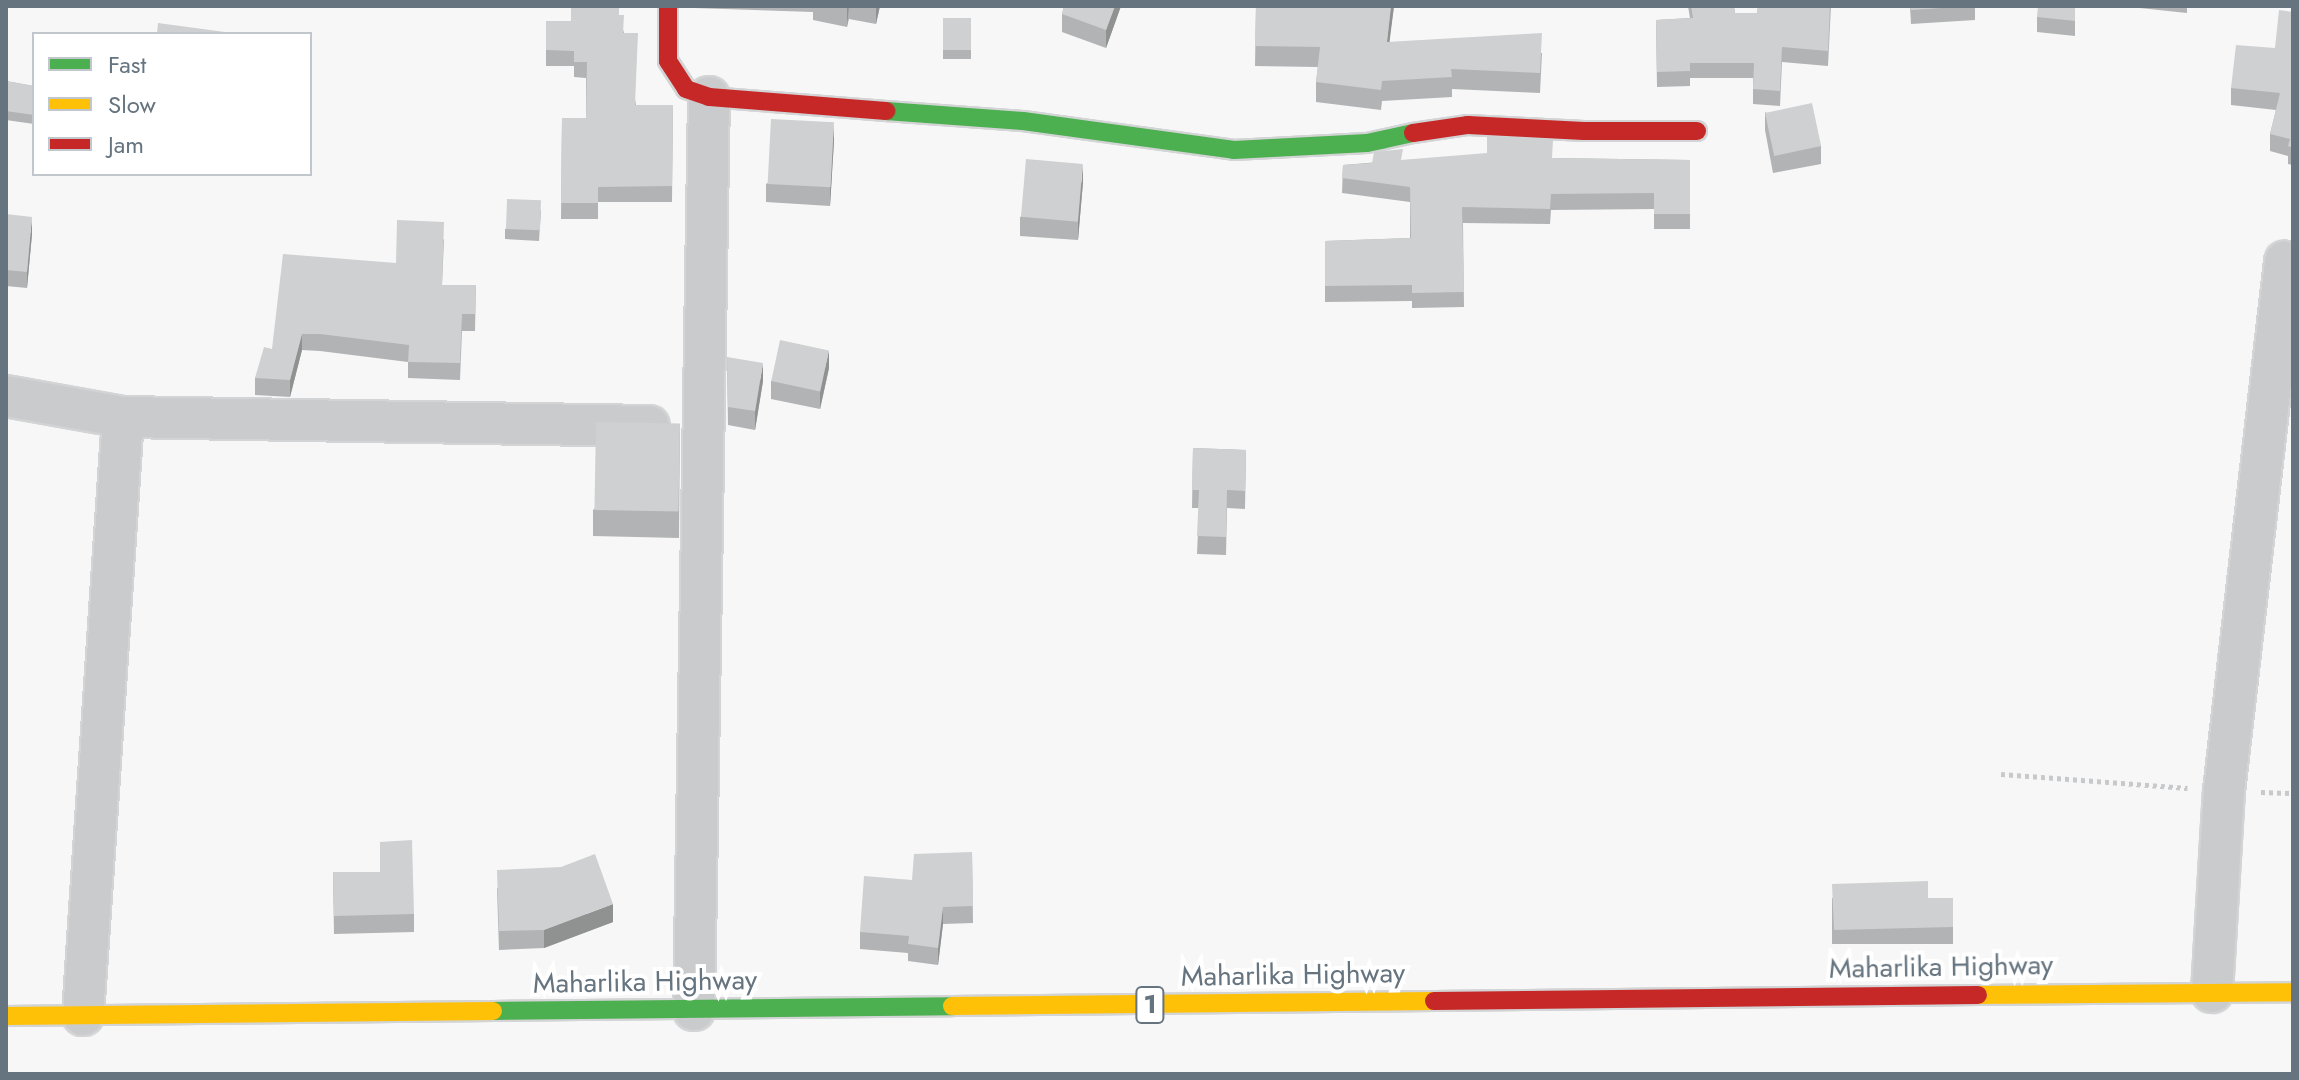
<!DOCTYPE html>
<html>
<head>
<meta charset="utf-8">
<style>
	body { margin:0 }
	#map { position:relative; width:2299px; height:1080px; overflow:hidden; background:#f7f7f7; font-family:Jost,sans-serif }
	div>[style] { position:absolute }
	.path>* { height:5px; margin-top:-2.5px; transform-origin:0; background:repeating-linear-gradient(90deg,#c7c9ca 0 4px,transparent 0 8px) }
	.roads { filter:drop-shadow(2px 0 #d3d4d5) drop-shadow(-2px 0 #d3d4d5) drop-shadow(0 2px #d3d4d5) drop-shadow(0 -2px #d3d4d5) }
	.street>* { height:40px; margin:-20px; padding:0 20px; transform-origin:20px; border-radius:20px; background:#cacbcc }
	.fast>* { height:18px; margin:-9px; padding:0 9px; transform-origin:9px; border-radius:9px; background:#4caf50 }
	.slow>* { height:18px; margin:-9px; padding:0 9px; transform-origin:9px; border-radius:9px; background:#ffc107 }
	.jam>* { height:18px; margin:-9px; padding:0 9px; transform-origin:9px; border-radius:9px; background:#c62828 }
	.wall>* { inset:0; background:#b1b3b4; transform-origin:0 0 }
	.shaded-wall>* { inset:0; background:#909292 }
	.building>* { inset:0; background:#ced0d1; transform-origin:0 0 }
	span { translate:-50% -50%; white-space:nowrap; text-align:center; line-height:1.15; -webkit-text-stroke:8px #fff; paint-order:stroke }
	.shield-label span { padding:2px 6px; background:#fff; border:2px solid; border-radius:6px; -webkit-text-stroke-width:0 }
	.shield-label { font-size:26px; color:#65747f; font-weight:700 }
	.street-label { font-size:28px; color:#65747f }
	.frame { position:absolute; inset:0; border:8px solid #65747f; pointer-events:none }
	.legend { position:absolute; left:32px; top:32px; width:280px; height:144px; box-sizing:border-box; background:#fff; border:2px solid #c1c7cc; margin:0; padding:10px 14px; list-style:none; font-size:24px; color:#65747f }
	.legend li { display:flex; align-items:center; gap:16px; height:40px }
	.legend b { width:40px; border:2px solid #c1c7cc }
</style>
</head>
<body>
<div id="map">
	<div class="path">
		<div style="left:2001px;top:774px;width:187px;rotate:4.3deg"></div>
		<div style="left:2261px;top:792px;width:32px;rotate:2deg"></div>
	</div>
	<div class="roads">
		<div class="street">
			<div style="left:6px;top:396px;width:119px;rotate:10.2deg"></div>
			<div style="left:123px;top:417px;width:526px;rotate:0.98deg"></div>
			<div style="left:2212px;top:992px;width:201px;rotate:-86.6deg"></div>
			<div style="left:2224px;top:791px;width:533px;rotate:-83.42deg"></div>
			<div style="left:694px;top:1010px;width:913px;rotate:-89.06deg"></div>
			<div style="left:83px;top:1015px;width:599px;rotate:-86.17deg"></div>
		</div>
		<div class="fast">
			<div style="left:886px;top:111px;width:137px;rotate:4.2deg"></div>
			<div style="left:1023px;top:121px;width:213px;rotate:7.8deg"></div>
			<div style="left:1234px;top:150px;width:133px;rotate:-3deg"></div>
			<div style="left:1367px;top:143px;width:47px;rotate:-12.3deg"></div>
			<div style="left:493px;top:1011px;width:459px;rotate:-0.6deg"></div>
		</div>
		<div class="slow">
			<div style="left:1978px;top:995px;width:315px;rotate:-0.5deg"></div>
			<div style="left:952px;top:1006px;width:482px;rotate:-0.6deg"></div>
			<div style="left:6px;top:1016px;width:487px;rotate:-0.6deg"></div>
		</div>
		<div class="jam">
			<div style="left:668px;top:6px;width:55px;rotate:90deg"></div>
			<div style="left:668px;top:61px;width:33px;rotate:57deg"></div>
			<div style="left:686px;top:89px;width:24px;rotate:19deg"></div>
			<div style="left:709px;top:97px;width:178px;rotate:4.5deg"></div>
			<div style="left:1413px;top:133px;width:56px;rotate:-8.3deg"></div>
			<div style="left:1468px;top:125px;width:116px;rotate:3deg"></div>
			<div style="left:1584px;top:131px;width:113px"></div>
			<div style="left:1434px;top:1001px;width:544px;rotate:-0.63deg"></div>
		</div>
	</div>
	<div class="wall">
		<div style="clip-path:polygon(694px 6px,880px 6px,876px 24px,849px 19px,847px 27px,813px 20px,813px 12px,694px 8px)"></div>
		<div style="clip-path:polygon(1064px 6px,1121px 6px,1106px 48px,1062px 32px,1062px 14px)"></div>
		<div style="clip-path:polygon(1256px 6px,1394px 6px,1389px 42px,1542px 53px,1540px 93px,1452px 89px,1452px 97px,1382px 101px,1381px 110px,1316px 102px,1316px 82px,1318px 67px,1255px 66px)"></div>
		<div style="clip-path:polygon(1688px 6px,1734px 6px,1735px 13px,1757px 13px,1758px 6px,1831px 6px,1828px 66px,1782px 62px,1780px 106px,1753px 104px,1753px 78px,1690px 78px,1690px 86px,1657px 87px,1656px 20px,1690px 18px)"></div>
		<div style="clip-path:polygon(1910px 6px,1975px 6px,1975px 20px,1911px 24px)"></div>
		<div style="clip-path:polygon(2075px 6px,2075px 36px,2037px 32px,2037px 17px)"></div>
		<div style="clip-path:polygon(2121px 6px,2187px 6px,2187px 13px)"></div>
		<div style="clip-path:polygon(2293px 12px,2293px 165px,2288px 164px,2288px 156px,2270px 151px,2270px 134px,2276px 110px,2231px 105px,2231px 88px,2275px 48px)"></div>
		<div style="clip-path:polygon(619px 15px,624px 33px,636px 105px,673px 105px,672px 202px,598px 202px,598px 219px,561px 219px,562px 118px,586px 118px,586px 78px,574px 77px,574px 66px,546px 66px,546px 21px,571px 21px)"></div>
		<div style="left:943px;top:18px;width:28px;height:41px"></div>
		<div style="clip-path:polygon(6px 81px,34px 86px,34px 124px,6px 120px)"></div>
		<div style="clip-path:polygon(1765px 112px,1821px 146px,1821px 164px,1773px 173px,1765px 130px)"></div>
		<div style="clip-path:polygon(834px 141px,830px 206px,766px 202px,766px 184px)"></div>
		<div style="clip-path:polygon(1552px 158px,1690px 160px,1690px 229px,1654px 229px,1654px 209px,1551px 210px,1550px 224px,1463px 223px,1464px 307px,1412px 308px,1412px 301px,1325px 302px,1325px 241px,1410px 238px,1410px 202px,1342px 193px,1343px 165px,1403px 160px)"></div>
		<div style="clip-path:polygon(1083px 182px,1078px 240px,1020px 236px,1020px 217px)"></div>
		<div style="clip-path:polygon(541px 210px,539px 241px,505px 239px,505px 229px)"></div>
		<div style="clip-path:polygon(6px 214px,32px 234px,27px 288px,6px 286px)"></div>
		<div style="clip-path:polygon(444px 239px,442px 285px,476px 285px,475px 331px,462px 331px,460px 380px,408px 378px,408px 362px,320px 351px,302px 350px,290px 397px,255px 395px,255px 378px,272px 349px)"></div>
		<div style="clip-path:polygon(727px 357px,763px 381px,755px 430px,728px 425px)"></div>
		<div style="clip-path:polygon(829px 368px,820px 409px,771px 399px,771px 381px)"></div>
		<div style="clip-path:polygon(680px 424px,679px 538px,593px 536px,593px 510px)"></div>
		<div style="clip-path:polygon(1193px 448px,1246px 450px,1245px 509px,1227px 508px,1226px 555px,1197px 554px,1199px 508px,1192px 508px)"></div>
		<div style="clip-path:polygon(972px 852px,973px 923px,943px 924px,938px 965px,908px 961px,908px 953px,860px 949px,860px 932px,912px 880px)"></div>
		<div style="clip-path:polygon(333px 872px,414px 914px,414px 932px,334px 934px)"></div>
		<div style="clip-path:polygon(497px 888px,613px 922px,544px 948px,499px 950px)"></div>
		<div style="left:1953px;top:898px;width:46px;height:121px;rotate:90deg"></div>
	</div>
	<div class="shaded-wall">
		<div style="clip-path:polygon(847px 6px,849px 6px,847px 27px)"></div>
		<div style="clip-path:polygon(876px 6px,880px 6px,876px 24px)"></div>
		<div style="clip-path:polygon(1115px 6px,1121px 6px,1106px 48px,1106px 30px)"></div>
		<div style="clip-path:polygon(1391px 6px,1394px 6px,1387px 62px,1387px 42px)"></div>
		<div style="clip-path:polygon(834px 122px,834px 141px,830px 206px,830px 188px)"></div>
		<div style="clip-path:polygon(1083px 164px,1083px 182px,1078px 240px,1078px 222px)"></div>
		<div style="clip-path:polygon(32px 217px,32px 234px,27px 288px,27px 272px)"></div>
		<div style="clip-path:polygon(302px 334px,302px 350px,290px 397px,290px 380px)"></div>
		<div style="clip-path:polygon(829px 350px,829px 368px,820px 409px,820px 390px)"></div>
		<div style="clip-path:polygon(763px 363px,763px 381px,755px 430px,755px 411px)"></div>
		<div style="clip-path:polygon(613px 904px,613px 922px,544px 948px,544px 930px)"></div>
		<div style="clip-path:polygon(943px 907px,943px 924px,938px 965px,938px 948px)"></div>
	</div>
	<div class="building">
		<div style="clip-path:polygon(571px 6px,619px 6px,619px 15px,624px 15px,623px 33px,638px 33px,635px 105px,673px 105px,672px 186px,598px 187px,598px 203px,561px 203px,562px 118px,586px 118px,587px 62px,574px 62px,574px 51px,546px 50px,546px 21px,571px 21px)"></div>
		<div style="clip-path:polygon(1064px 6px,1115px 6px,1106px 30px,1062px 14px)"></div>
		<div style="clip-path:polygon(1256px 6px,1391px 6px,1387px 42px,1542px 33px,1540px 73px,1451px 69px,1452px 77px,1382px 81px,1381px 90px,1316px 82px,1320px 47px,1255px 46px)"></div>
		<div style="clip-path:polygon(1691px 6px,1734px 6px,1735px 13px,1757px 13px,1758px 6px,1830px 6px,1828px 51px,1782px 47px,1780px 91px,1753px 89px,1754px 63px,1690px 63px,1690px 71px,1657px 72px,1656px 20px,1693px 18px)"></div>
		<div style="clip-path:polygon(1911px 6px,1974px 6px,1911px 10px)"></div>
		<div style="clip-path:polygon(2038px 6px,2075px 6px,2075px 21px,2037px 17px)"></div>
		<div style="clip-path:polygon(2279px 10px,2293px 12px,2293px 148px,2288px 146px,2290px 139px,2270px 134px,2280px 93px,2231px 88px,2236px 45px,2275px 48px)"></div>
		<div style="left:943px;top:18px;width:28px;height:32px"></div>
		<div style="clip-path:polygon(158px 23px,225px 32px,225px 34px,157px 34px)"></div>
		<div style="clip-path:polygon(6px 81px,34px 86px,34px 115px,6px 111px)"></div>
		<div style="left:1812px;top:103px;width:44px;height:48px;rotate:78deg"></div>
		<div style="left:771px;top:119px;width:63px;height:65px;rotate:3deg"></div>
		<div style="clip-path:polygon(1487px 136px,1553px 139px,1552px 158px,1690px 160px,1690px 214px,1654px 214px,1654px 193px,1551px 194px,1550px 209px,1462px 207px,1464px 292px,1412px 293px,1412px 285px,1325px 286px,1325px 241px,1411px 238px,1410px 187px,1342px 178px,1343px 165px,1372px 163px,1374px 152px,1403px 149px,1401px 160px,1487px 153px)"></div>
		<div style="left:1026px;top:159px;width:57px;height:58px;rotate:5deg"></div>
		<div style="left:507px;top:199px;width:34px;height:30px;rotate:2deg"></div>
		<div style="clip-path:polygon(6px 214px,32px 217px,27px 272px,6px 270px)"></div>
		<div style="clip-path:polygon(397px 220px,444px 222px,442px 285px,476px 285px,475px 314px,462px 314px,460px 363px,408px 362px,409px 345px,320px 334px,302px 334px,290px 380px,255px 378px,264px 347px,272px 349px,283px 254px,396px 263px)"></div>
		<div style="left:780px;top:340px;width:50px;height:42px;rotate:12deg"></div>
		<div style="clip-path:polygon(727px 357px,763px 363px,755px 411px,728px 407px)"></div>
		<div style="left:596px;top:422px;width:84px;height:88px;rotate:1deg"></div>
		<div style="clip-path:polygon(1193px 448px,1246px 450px,1245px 491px,1227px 490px,1226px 537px,1197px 536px,1199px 490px,1192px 490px)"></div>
		<div style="clip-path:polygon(412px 840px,414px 914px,334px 916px,333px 872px,380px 872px,380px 842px)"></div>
		<div style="clip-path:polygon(972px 852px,973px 906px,943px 907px,938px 948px,908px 944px,909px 936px,860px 932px,864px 876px,912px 880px,914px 854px)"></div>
		<div style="clip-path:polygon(595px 854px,613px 904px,544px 930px,499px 931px,497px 870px,561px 867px)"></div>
		<div style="clip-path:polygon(1928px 881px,1928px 898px,1953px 898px,1953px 927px,1834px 930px,1832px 884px)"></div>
	</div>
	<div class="shield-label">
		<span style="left:1150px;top:1005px">1</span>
	</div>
	<div class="street-label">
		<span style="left:1941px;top:967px;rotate:-1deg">Maharlika Highway</span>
		<span style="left:1293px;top:975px;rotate:-1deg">Maharlika Highway</span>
		<span style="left:645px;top:982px;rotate:-1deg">Maharlika Highway</span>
	</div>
	<div class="frame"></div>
	<ul class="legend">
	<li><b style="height:10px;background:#4caf50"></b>Fast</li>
	<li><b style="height:10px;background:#ffc107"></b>Slow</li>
	<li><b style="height:10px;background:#c62828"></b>Jam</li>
	</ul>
</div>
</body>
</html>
